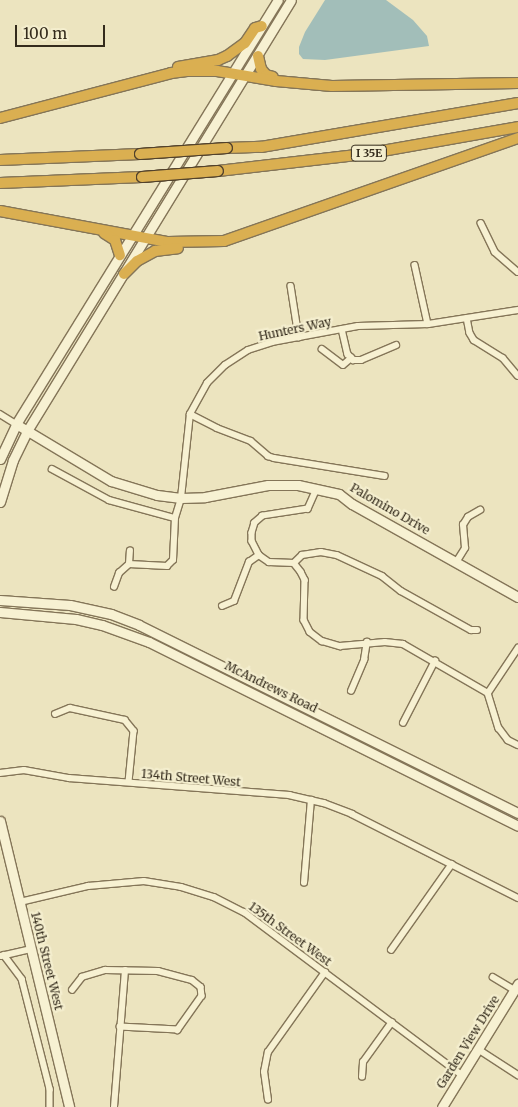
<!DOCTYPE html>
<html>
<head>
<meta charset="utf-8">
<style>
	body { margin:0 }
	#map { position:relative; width:518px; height:1107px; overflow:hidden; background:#ece4bf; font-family:Merriweather,serif }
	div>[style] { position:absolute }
	.water>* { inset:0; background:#a2beb9 }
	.roads { filter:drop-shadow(1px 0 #847558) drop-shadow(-1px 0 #847558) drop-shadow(0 1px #847558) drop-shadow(0 -1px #847558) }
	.street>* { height:5.5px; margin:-2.75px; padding:0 2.75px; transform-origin:2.75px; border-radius:2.75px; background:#f7f1d2 }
	.secondary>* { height:9px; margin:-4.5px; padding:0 4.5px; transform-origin:4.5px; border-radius:4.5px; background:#f7f1d2 }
	.highway>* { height:10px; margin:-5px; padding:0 5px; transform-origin:5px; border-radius:5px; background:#daaf51 }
	.bridges { filter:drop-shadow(1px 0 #52422c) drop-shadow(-1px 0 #52422c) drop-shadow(0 1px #52422c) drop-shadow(0 -1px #52422c) }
	.highway-bridge>* { height:10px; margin:-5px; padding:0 5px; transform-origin:5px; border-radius:5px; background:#daaf51 }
	span { translate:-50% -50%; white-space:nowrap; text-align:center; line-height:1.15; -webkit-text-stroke:4.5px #f4eece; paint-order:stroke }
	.shield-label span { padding:1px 4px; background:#f4eece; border:1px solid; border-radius:4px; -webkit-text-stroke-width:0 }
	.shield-label { font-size:11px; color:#342b1c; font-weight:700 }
	.street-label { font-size:12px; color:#342b1c }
	.scale { position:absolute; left:15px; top:25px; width:90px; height:22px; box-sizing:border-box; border:2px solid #342b1c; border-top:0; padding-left:6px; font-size:15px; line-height:18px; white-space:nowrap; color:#342b1c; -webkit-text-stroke:4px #f4eece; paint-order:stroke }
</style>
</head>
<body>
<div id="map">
	<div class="water">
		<div style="clip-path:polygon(325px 0,386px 0,413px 20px,427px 36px,429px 46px,325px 60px,303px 59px,299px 54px,299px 47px,305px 32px)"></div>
	</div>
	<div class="roads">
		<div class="street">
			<div style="left:481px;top:223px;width:32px;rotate:64deg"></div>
			<div style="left:495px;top:252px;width:30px;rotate:41deg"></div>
			<div style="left:415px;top:265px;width:60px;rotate:77.6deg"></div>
			<div style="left:291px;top:286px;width:52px;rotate:81.1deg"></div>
			<div style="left:467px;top:318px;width:15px;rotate:79deg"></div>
			<div style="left:470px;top:333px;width:8px;rotate:60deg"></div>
			<div style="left:474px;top:340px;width:34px;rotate:32deg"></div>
			<div style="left:503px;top:358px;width:23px;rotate:50deg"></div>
			<div style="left:342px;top:329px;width:26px;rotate:77deg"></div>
			<div style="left:348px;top:354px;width:8px;rotate:50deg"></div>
			<div style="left:353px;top:360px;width:8px"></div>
			<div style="left:361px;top:360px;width:38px;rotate:-23deg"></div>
			<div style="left:322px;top:349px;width:26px;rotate:37deg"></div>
			<div style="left:343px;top:365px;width:11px;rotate:-41deg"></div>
			<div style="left:0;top:414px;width:19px;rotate:32deg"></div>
			<div style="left:190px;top:414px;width:30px;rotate:27deg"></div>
			<div style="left:217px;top:428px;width:36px;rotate:21deg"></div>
			<div style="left:251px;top:441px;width:23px;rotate:41deg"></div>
			<div style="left:268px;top:456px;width:6px;rotate:18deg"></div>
			<div style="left:274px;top:458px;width:112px;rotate:9.2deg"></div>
			<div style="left:52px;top:469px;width:65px;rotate:28.5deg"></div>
			<div style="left:109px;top:500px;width:68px;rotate:15.3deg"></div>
			<div style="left:317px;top:489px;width:22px;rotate:114deg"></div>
			<div style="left:308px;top:509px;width:46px;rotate:171.2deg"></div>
			<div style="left:263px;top:516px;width:11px;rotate:139deg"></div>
			<div style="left:255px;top:523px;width:10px;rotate:107deg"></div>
			<div style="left:252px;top:533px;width:8px;rotate:90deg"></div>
			<div style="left:252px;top:541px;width:16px;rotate:63deg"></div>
			<div style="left:259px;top:555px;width:12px;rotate:35deg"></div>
			<div style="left:269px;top:562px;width:25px;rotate:2deg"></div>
			<div style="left:294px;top:563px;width:11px;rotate:52deg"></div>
			<div style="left:301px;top:572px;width:9px;rotate:63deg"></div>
			<div style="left:305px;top:580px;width:40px;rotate:91.4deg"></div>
			<div style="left:304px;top:620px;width:13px;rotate:63deg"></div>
			<div style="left:310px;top:632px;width:15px;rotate:37deg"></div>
			<div style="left:322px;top:641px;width:19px;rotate:16deg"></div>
			<div style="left:340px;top:646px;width:45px;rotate:-5.1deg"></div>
			<div style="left:385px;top:642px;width:18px;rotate:6deg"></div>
			<div style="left:403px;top:644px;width:98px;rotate:30deg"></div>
			<div style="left:457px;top:561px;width:15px;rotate:-58deg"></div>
			<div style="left:465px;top:548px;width:23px;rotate:-95deg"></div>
			<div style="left:463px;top:525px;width:9px;rotate:-58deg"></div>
			<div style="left:468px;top:517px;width:14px;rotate:-30deg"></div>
			<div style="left:294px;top:563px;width:11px;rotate:-45deg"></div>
			<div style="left:302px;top:555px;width:19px;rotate:-9deg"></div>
			<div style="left:321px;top:552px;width:16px;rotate:11deg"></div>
			<div style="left:337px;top:555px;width:50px;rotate:25deg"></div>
			<div style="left:382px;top:576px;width:24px;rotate:38deg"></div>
			<div style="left:401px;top:591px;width:80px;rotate:29.1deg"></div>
			<div style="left:471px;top:630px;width:6px"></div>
			<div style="left:129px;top:564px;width:38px;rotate:3deg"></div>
			<div style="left:167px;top:566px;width:8px;rotate:-45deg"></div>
			<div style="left:173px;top:560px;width:42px;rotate:-87.3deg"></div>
			<div style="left:175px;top:518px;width:21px;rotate:-73deg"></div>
			<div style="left:181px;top:498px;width:84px;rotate:-83.9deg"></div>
			<div style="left:190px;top:414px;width:35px;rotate:-61deg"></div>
			<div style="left:207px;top:383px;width:25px;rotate:-45deg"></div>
			<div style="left:225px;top:365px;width:27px;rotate:-33deg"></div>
			<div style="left:248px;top:350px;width:25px;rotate:-18deg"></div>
			<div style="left:272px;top:342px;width:87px;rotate:-10.5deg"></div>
			<div style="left:358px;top:326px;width:70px;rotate:-1.6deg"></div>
			<div style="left:428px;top:324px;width:91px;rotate:-8.8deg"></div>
			<div style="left:114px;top:587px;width:15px;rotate:-70deg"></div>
			<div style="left:119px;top:573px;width:13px;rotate:-42deg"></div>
			<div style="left:129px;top:564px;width:13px;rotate:-86deg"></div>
			<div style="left:222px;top:606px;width:13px;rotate:-23deg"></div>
			<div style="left:234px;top:601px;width:42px;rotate:-69deg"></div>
			<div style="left:249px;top:562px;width:12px;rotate:-35deg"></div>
			<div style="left:351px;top:691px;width:34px;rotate:-67deg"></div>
			<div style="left:364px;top:660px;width:18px;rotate:-81deg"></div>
			<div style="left:488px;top:693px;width:37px;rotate:73deg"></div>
			<div style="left:499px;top:728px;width:15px;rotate:53deg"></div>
			<div style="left:508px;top:740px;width:11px;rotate:27deg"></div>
			<div style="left:488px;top:693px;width:54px;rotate:-56.3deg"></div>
			<div style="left:55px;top:714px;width:16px;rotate:-22deg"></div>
			<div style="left:70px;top:708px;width:56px;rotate:12.3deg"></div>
			<div style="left:125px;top:720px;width:14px;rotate:51deg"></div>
			<div style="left:134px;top:731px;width:51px;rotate:95.6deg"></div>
			<div style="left:403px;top:723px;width:70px;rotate:-62.7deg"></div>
			<div style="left:0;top:773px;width:24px;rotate:-7deg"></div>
			<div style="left:24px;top:770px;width:46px;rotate:10.1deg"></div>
			<div style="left:69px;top:778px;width:221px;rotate:4.4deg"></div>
			<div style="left:289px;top:795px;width:36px;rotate:13deg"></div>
			<div style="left:324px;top:803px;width:30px;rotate:21deg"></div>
			<div style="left:352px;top:814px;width:186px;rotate:26.8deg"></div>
			<div style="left:304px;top:883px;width:83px;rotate:-85.2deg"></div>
			<div style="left:20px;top:902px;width:70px;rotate:-13.2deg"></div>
			<div style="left:88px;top:886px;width:56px;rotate:-5.1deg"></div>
			<div style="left:144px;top:881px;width:37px;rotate:9deg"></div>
			<div style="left:181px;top:887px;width:34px;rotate:17deg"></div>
			<div style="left:214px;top:897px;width:34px;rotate:27deg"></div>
			<div style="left:244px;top:912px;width:272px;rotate:36.8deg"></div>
			<div style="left:391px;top:950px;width:105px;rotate:-54.7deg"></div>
			<div style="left:4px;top:955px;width:30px;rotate:53deg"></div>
			<div style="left:22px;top:979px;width:114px;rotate:75.7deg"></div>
			<div style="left:50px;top:1089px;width:18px;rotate:90deg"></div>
			<div style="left:1px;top:956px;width:31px;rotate:-13deg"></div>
			<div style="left:493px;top:977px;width:26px;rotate:31deg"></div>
			<div style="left:72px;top:990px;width:16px;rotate:-52deg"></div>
			<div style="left:82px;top:977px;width:24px;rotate:-17deg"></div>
			<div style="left:105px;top:970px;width:53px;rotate:1.1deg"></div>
			<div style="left:158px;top:971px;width:35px;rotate:15deg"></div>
			<div style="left:192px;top:980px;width:11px;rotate:38deg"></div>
			<div style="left:201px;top:987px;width:9px;rotate:84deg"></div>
			<div style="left:202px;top:996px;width:42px;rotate:125.2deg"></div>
			<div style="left:178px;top:1030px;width:58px;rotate:-177deg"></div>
			<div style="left:478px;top:1049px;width:48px;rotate:33deg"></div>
			<div style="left:362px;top:1077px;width:15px;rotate:-86deg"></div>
			<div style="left:363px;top:1062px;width:49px;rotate:-54.1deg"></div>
			<div style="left:268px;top:1100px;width:28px;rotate:-98deg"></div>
			<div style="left:264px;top:1072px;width:20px;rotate:-79deg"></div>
			<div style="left:268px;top:1052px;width:98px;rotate:-54.5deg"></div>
			<div style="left:114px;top:1107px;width:137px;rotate:-85.4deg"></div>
		</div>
		<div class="secondary">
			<div style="left:16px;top:424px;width:111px;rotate:31deg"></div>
			<div style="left:111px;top:481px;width:48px;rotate:16.9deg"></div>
			<div style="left:157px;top:495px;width:24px;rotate:7deg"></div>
			<div style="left:181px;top:498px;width:24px;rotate:-2deg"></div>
			<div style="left:205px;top:497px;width:64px;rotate:-10.8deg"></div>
			<div style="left:268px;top:485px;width:30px"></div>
			<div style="left:298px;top:485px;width:42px;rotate:12.4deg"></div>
			<div style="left:339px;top:494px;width:16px;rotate:38deg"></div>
			<div style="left:352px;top:504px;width:190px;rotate:29.3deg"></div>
			<div style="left:0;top:459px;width:38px;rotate:-65deg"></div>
			<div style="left:16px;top:424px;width:498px;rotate:-58.3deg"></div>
			<div style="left:0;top:502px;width:44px;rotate:-72.8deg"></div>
			<div style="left:13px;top:460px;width:32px;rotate:-64deg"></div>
			<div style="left:27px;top:431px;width:505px;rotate:-58.51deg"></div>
			<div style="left:0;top:600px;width:70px;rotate:4.1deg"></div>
			<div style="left:70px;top:605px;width:42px;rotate:12.4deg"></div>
			<div style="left:111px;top:614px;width:30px;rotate:21deg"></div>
			<div style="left:139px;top:625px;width:423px;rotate:26.4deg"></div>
			<div style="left:0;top:612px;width:76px;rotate:5.3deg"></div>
			<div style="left:76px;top:619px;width:27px;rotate:13deg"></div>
			<div style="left:102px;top:625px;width:50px;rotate:19.9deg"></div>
			<div style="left:149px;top:642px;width:412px;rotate:26.5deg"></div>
			<div style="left:0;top:821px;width:294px;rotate:76.4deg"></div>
			<div style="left:442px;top:1107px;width:145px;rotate:-58.3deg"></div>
		</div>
		<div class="highway">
			<div style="left:258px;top:56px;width:13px;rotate:77deg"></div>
			<div style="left:261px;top:69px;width:8px;rotate:50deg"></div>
			<div style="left:266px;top:75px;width:7px;rotate:16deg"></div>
			<div style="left:178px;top:67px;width:41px;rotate:-9.9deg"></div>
			<div style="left:218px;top:60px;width:10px;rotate:-24deg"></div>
			<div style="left:227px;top:56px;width:22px;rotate:-36deg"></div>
			<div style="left:245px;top:43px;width:18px;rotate:-56deg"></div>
			<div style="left:255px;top:28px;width:7px;rotate:-16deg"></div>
			<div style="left:0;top:118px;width:177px;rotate:-14.7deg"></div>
			<div style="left:171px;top:73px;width:16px;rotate:-7deg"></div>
			<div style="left:187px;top:71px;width:30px"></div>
			<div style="left:217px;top:71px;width:60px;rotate:9.6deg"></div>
			<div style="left:276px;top:81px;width:56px;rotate:5.1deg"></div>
			<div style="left:332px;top:86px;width:186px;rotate:-0.9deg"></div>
			<div style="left:227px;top:148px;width:34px;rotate:-2deg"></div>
			<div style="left:261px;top:147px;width:261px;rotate:-9.7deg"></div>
			<div style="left:0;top:160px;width:140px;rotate:-2.5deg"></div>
			<div style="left:218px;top:171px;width:148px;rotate:-6.6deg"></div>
			<div style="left:365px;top:154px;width:155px;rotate:-10deg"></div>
			<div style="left:0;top:183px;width:142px;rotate:-2.4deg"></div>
			<div style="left:0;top:211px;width:171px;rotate:10.5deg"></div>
			<div style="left:168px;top:242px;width:56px;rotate:-1deg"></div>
			<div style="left:224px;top:241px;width:312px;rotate:-19.3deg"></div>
			<div style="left:104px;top:233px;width:13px;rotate:32deg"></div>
			<div style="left:115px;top:240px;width:16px;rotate:72deg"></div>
			<div style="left:124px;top:274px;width:18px;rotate:-45deg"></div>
			<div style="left:137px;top:261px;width:21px;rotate:-29deg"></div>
			<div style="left:155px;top:251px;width:23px;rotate:-7deg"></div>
		</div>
	</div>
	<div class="bridges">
		<div class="highway-bridge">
			<div style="left:140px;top:154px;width:87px;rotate:-3.9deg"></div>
			<div style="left:142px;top:177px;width:76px;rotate:-4.5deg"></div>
		</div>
	</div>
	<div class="shield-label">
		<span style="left:369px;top:153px">I 35E</span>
	</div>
	<div class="street-label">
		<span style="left:295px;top:329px;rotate:-12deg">Hunters Way</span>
		<span style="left:390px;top:509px;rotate:30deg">Palomino Drive</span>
		<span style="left:271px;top:687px;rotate:26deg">McAndrews Road</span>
		<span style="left:191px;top:778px;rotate:5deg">134th Street West</span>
		<span style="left:290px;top:934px;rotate:36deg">135th Street West</span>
		<span style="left:47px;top:961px;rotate:76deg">140th Street West</span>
		<span style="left:468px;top:1042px;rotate:-58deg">Garden View Drive</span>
	</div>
	<div class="scale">100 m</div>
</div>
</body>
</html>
